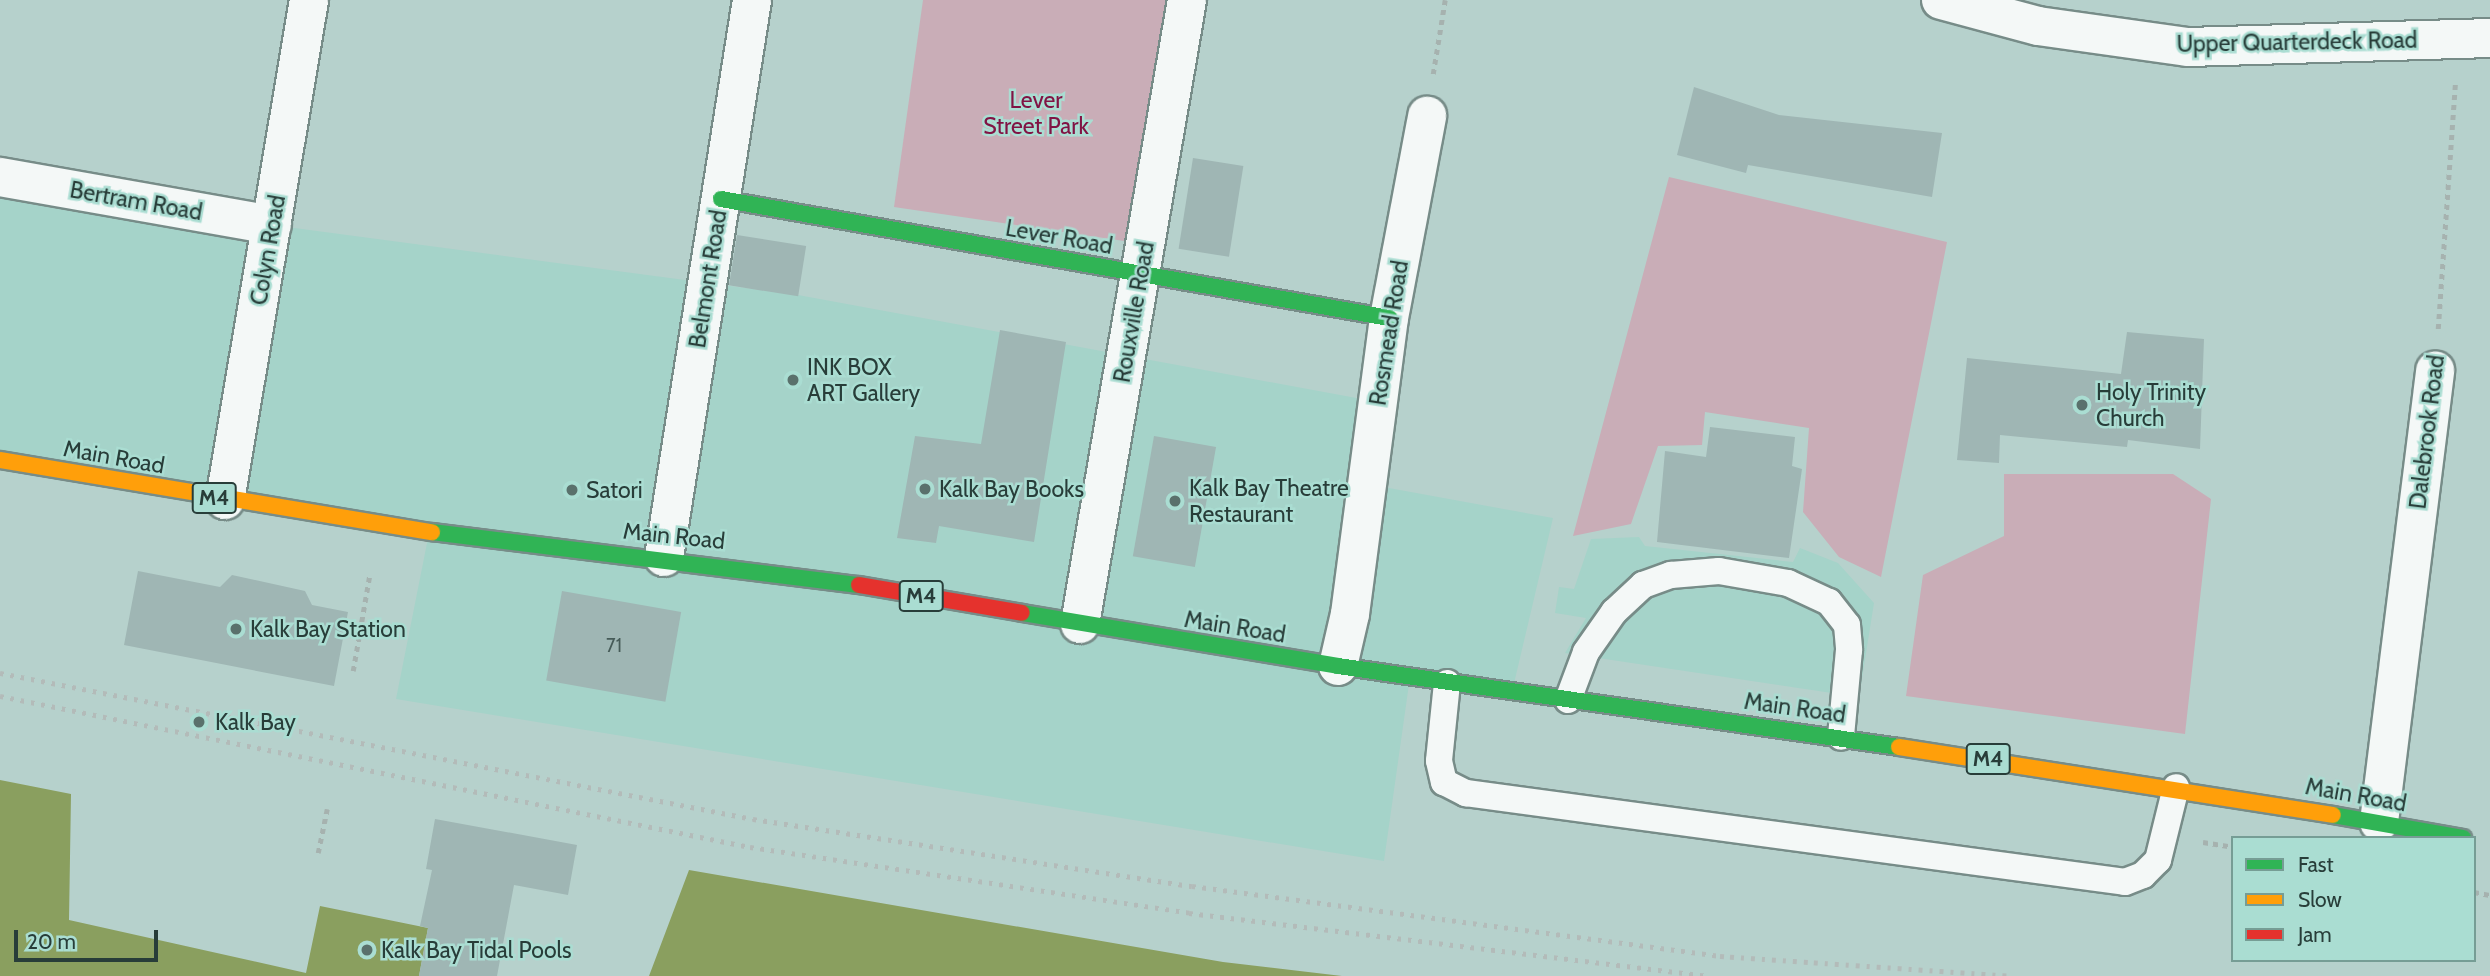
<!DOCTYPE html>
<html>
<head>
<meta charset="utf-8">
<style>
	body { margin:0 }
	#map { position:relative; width:2490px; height:976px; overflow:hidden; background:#b6d1cc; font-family:Cabin,sans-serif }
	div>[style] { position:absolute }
	.built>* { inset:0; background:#a5d3c9 }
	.green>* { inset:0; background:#c9adb7 }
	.water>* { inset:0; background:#8a9f5f }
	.building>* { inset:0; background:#9fb6b4; transform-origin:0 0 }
	.path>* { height:4.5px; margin-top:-2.25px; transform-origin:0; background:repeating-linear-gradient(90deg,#a6b2af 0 5px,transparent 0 10px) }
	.roads { filter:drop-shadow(2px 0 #778c88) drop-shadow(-2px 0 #778c88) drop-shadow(0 2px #778c88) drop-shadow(0 -2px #778c88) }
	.lane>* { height:26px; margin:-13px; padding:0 13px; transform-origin:13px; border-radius:13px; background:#f4f8f7 }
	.street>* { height:38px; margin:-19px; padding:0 19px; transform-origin:19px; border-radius:19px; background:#f4f8f7 }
	.fast>* { height:16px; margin:-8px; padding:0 8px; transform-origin:8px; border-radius:8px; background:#30b455 }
	.slow>* { height:16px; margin:-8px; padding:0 8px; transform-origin:8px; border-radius:8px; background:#ff9f0a }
	.jam>* { height:16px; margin:-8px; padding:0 8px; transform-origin:8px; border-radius:8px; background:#e5322d }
	.rail>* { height:5px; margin-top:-2.5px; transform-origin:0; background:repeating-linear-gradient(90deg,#b3bbb9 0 3.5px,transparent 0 10.5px) }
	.dots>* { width:19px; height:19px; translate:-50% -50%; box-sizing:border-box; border:4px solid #aaddd2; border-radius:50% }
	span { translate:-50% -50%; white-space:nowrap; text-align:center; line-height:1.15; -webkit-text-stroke:5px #aaddd2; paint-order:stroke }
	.number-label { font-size:19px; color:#465b58 }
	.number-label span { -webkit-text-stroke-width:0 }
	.shield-label span { padding:2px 5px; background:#aaddd2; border:2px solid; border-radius:5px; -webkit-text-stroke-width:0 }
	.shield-label { font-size:21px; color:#283d39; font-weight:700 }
	.street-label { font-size:23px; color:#283d39 }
	.park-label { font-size:23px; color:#811344 }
	.poi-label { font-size:23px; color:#283d39 }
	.left { translate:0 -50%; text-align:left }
	.legend { position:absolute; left:2231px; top:836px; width:245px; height:126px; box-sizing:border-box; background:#aaddd2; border:2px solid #769d95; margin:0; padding:9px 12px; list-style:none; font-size:21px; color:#283d39 }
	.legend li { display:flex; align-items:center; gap:14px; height:35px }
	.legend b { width:35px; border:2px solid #769d95 }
	.scale { position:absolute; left:14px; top:930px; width:144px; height:32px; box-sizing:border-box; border:4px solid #283d39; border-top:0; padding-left:9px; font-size:21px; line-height:24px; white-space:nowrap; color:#283d39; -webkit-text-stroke:5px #aaddd2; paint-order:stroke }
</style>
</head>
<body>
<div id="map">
	<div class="built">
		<div style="clip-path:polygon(0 177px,272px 225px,798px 295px,1378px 402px,1367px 484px,1553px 518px,1512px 692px,1410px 677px,1384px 861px,396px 699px,429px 533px,0 460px)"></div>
		<div style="clip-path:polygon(1639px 537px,1645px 546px,1793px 562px,1800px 548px,1838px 563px,1874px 603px,1859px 697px,1565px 653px,1586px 618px,1555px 613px,1559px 587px,1574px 589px,1591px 539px)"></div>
	</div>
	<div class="green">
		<div style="clip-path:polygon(923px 0,1172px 0,1131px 242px,894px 207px)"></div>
		<div style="clip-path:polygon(1669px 177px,1947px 242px,1881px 577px,1839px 557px,1803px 512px,1809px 428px,1705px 412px,1702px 445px,1658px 446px,1631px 524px,1573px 536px)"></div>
		<div style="clip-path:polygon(2004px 474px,2173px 474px,2211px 499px,2185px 734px,1906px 696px,1923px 575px,2004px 536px)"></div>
	</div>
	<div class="water">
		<div style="clip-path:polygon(0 780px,71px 794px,69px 920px,306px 973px,320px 906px,428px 928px,419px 976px,0 976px)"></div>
		<div style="clip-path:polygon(689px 870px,1223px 962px,1342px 976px,649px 976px)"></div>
	</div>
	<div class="building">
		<div style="clip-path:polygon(1694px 87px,1779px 115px,1942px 133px,1932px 197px,1748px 165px,1746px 173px,1677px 155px)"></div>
		<div style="left:1193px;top:158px;width:51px;height:92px;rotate:9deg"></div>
		<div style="left:737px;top:235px;width:70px;height:51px;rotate:9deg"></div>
		<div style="clip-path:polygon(1000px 330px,1066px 342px,1034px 542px,939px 526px,936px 543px,897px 538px,915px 436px,981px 444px)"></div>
		<div style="clip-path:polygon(2127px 332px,2204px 339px,2200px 449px,2128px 440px,2127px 447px,2000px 435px,1999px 463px,1957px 460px,1967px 358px,2121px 374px)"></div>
		<div style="clip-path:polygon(1710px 427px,1795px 437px,1792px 466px,1802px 469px,1789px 558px,1657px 542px,1665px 451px,1706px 457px)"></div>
		<div style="left:1154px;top:436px;width:63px;height:122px;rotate:10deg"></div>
		<div style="clip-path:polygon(138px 571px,220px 587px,232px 575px,305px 591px,312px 605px,348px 612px,334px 686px,124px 645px)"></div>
		<div style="left:562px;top:591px;width:121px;height:91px;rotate:10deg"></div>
		<div style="clip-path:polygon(435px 819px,577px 845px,568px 895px,514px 885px,497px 976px,419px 976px,428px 928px,420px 926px,432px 870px,426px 869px)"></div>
	</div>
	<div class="path">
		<div style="left:1433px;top:74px;width:75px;rotate:-80.8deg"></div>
		<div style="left:2438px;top:329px;width:247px;rotate:-86deg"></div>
		<div style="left:353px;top:671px;width:99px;rotate:-80.2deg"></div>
		<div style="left:2203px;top:842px;width:30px;rotate:9deg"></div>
		<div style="left:318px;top:853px;width:45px;rotate:-78.4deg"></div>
		<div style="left:2474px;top:892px;width:16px;rotate:11deg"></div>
	</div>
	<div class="roads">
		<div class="lane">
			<div style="left:1447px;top:683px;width:78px;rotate:95.9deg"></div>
			<div style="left:1439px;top:761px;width:22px;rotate:77deg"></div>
			<div style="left:1444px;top:782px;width:25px;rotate:27deg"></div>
			<div style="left:1466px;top:793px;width:665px;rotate:7.69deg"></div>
			<div style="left:2125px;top:882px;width:19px;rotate:-21deg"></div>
			<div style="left:2143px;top:875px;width:21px;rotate:-45deg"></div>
			<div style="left:2158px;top:860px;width:75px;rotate:-76.1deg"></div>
			<div style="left:1568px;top:700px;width:51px;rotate:-69.4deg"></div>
			<div style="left:1586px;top:652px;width:49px;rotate:-55deg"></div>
			<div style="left:1614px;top:612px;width:40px;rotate:-43deg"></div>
			<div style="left:1643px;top:585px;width:30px;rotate:-20deg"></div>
			<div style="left:1671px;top:575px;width:48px;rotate:-4.8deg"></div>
			<div style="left:1719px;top:571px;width:70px;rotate:9.9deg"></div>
			<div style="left:1788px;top:583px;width:45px;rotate:24.9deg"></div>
			<div style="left:1829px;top:602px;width:29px;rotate:52deg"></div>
			<div style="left:1847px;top:625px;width:25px;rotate:85deg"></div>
			<div style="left:1849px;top:650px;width:87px;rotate:95.3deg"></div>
		</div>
		<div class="street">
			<div style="left:1941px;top:0;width:100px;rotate:15deg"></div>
			<div style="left:2038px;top:26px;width:151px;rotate:8deg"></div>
			<div style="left:2188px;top:47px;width:302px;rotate:-1.7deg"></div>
			<div style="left:0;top:177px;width:276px;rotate:10deg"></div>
			<div style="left:225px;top:500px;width:507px;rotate:-80.46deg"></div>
			<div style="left:664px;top:557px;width:564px;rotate:-81.02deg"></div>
			<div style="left:1080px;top:624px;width:633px;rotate:-80.27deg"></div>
			<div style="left:1338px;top:666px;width:53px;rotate:-77deg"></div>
			<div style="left:1350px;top:614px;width:299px;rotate:-82.5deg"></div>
			<div style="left:1389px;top:318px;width:206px;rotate:-79.3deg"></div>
			<div style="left:2379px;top:822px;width:455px;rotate:-82.9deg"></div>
		</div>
		<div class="fast">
			<div style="left:721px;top:199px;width:679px;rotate:10.1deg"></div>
			<div style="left:432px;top:532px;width:430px;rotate:7.1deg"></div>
			<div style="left:1022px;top:613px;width:320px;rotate:9.5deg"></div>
			<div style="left:1338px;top:666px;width:567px;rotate:8.22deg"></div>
			<div style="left:2333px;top:815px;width:132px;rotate:10deg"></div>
		</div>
		<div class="slow">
			<div style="left:0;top:460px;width:438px;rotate:9.5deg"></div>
			<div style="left:1899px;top:747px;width:439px;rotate:8.9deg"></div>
		</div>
		<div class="jam">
			<div style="left:859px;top:585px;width:165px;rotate:9.7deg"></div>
		</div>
	</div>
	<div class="rail">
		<div style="left:0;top:673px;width:767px;rotate:10.97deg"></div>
		<div style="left:753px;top:819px;width:444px;rotate:8.7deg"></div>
		<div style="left:1192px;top:886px;width:533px;rotate:7.55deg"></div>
		<div style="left:1720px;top:956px;width:291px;rotate:3.9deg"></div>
		<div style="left:0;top:696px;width:765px;rotate:11.38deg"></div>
		<div style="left:750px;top:847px;width:444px;rotate:8.5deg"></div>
		<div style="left:1189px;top:913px;width:524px;rotate:6.91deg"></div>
	</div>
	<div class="dots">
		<div style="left:793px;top:380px;background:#5a716c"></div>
		<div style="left:2082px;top:405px;background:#5a716c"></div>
		<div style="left:925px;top:489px;background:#5a716c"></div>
		<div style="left:572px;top:490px;background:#5a716c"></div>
		<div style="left:1175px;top:501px;background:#5a716c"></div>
		<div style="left:236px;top:629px;background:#5a716c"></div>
		<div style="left:199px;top:722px;background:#5a716c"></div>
		<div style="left:367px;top:950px;background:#5a716c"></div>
	</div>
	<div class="number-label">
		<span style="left:614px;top:646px">71</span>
	</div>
	<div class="shield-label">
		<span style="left:214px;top:498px">M4</span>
		<span style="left:921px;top:596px">M4</span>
		<span style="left:1988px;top:759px">M4</span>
	</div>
	<div class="street-label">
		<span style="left:2297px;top:42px;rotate:-1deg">Upper Quarterdeck Road</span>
		<span style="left:136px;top:201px;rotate:10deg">Bertram Road</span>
		<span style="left:1059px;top:237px;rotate:10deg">Lever Road</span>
		<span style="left:268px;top:250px;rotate:-80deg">Colyn Road</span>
		<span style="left:708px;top:279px;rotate:-81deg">Belmont Road</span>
		<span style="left:1134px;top:312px;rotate:-80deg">Rouxville Road</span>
		<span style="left:1389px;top:333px;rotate:-81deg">Rosmead Road</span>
		<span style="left:2427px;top:432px;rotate:-83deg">Dalebrook Road</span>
		<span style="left:114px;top:457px;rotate:10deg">Main Road</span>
		<span style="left:674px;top:536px;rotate:6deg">Main Road</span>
		<span style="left:1235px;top:627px;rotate:9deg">Main Road</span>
		<span style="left:1795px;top:708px;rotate:8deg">Main Road</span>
		<span style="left:2356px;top:795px;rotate:10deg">Main Road</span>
	</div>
	<div class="park-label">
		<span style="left:1036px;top:113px">Lever<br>Street Park</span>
	</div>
	<div class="poi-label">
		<span class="left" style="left:807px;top:380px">INK BOX<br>ART Gallery</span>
		<span class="left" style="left:2096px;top:405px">Holy Trinity<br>Church</span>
		<span class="left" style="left:1189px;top:501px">Kalk Bay Theatre<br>Restaurant</span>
		<span class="left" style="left:939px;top:489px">Kalk Bay Books</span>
		<span class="left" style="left:586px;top:490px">Satori</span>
		<span class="left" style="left:250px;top:629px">Kalk Bay Station</span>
		<span class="left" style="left:215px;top:722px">Kalk Bay</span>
		<span class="left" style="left:381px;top:950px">Kalk Bay Tidal Pools</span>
	</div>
	<ul class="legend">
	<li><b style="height:9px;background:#30b455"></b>Fast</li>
	<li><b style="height:9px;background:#ff9f0a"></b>Slow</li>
	<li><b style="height:9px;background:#e5322d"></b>Jam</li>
	</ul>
	<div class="scale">20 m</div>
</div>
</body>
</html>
